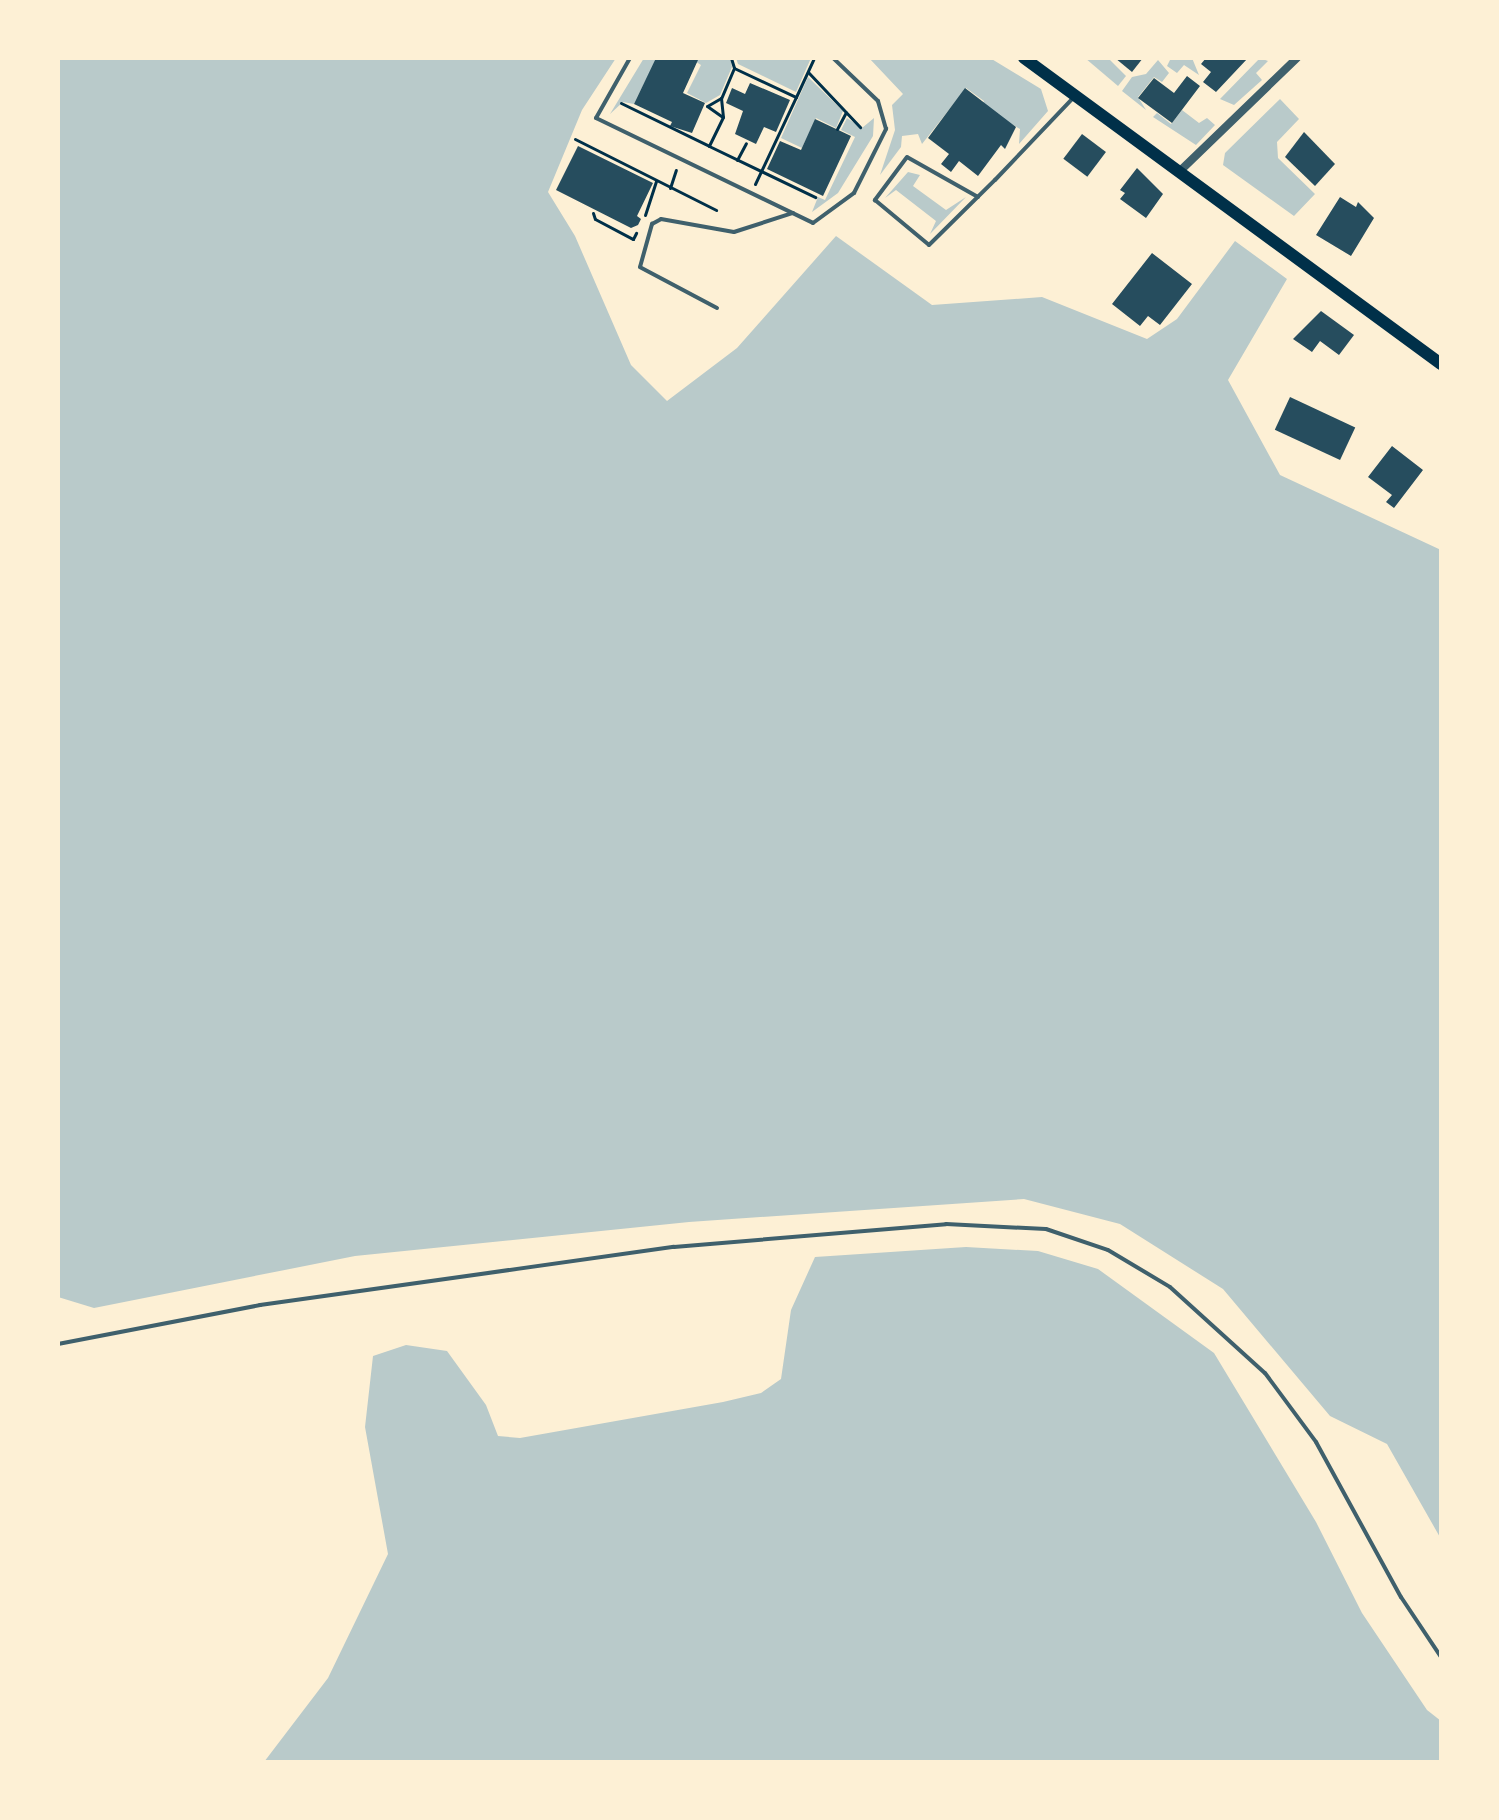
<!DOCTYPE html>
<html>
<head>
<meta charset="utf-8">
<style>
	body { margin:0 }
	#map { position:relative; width:1499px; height:1820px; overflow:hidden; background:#fdf0d5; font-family:Cabin,sans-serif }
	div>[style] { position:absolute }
	.green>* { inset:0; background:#b9caca }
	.building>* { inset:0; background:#264d5e; transform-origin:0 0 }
	.path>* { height:3px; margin:-1.5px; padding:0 1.5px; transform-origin:1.5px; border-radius:1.5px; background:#003049 }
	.service>* { height:4px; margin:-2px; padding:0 2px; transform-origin:2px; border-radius:2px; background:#3f606c }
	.minor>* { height:8px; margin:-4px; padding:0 4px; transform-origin:4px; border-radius:4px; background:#3f606c }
	.primary>* { height:12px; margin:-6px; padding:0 6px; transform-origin:6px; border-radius:6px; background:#003049 }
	span { translate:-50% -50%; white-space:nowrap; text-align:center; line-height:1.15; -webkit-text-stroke:8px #fdf0d5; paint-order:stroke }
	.frame { position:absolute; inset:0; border:60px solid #fdf0d5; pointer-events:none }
</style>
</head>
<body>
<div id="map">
	<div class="green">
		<div style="clip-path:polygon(58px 58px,616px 58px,582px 110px,548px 192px,575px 236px,631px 365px,667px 401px,737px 348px,836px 236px,932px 305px,1042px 297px,1147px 339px,1177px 319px,1235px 241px,1287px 279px,1228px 380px,1280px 475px,1441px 550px,1441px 1539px,1387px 1444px,1330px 1416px,1223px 1289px,1120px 1224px,1024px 1199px,689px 1222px,355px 1256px,94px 1308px,58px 1297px)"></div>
		<div style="clip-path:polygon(644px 58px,657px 58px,634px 104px,623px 102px,610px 114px)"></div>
		<div style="clip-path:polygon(690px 58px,730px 58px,732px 67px,720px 95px,706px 103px,687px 93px,701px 65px)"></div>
		<div style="clip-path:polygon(736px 58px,811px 58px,796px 92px,738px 64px)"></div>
		<div style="clip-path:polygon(869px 58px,990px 58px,1041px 89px,1048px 111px,1019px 144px,1020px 129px,981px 106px,984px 101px,966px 88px,922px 144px,918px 134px,902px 136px,901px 147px,880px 175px,895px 130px,892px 105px,903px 94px)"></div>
		<div style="clip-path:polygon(1085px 58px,1108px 58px,1126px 76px,1118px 86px)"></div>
		<div style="clip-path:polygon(1171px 58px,1192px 58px,1199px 75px,1184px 65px,1177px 73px,1167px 66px)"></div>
		<div style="clip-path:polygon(1260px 58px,1268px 61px,1256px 73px,1262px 80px,1234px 105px,1220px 99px)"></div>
		<div style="clip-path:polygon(1158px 60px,1169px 73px,1162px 82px,1154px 77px,1138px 97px,1146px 110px,1122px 91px,1132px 77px,1146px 74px)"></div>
		<div style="clip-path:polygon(808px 77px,843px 111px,836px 128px,816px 118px,802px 148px,781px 138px)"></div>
		<div style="clip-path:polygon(1280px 99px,1299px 119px,1277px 142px,1278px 158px,1315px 194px,1294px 216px,1223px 165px,1225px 153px)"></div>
		<div style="clip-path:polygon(1182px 110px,1199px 123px,1207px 118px,1215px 125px,1196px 145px,1153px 117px,1157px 113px,1171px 124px)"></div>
		<div style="clip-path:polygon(847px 118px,862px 128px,874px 118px,873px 136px,838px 193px,812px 212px,818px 197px,825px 200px,855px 137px,841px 130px)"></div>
		<div style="clip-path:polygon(908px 172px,920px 175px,913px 186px,946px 210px,966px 197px,930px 234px,936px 221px,896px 190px,885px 198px)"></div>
		<div style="clip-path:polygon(966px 1247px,1038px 1251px,1098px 1269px,1214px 1353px,1316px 1522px,1362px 1613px,1427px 1710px,1441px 1721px,1441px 1762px,264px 1762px,328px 1678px,388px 1554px,365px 1427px,373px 1356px,406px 1345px,447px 1351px,486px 1405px,498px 1436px,520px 1438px,723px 1402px,761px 1393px,781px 1379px,791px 1310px,815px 1257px)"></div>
	</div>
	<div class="building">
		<div style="clip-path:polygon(656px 58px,698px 60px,683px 93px,705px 103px,692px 133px,670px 126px,672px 122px,634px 104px)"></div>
		<div style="clip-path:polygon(1115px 58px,1143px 58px,1132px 72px)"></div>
		<div style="clip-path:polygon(1206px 58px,1248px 58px,1216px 92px,1203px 82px,1211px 72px,1201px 64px)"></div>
		<div style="clip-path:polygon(1187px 76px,1200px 86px,1172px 123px,1138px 98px,1154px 78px,1174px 93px)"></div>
		<div style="clip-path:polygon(750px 83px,790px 100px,776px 132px,764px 127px,756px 144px,735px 134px,743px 111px,726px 103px,732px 88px,745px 94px)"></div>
		<div style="clip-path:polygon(965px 88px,1016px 127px,1005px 149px,1001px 145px,978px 176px,959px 161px,951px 172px,941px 164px,949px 154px,928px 138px)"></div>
		<div style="clip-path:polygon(815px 119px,851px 136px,823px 196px,767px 169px,780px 141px,801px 150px)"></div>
		<div style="clip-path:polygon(1304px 132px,1335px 164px,1315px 186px,1285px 157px)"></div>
		<div style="left:1082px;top:134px;width:30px;height:31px;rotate:37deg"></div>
		<div style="clip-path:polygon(578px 146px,653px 183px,637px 216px,641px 219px,638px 225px,631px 228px,556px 190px)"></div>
		<div style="clip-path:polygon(1137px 168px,1163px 194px,1146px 218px,1120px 199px,1125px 193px,1120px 190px)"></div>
		<div style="clip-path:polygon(1340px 197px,1356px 207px,1358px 202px,1374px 218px,1351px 256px,1316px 235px)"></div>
		<div style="clip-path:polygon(1152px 253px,1192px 284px,1160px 325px,1148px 316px,1140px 326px,1112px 304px)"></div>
		<div style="clip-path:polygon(1321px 311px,1354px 335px,1339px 355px,1320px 341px,1312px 352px,1293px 339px)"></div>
		<div style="left:1290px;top:397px;width:72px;height:36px;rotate:25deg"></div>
		<div style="clip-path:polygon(1392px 446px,1423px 470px,1394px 508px,1386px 502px,1392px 495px,1368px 477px)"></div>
	</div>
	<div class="path">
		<div style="left:731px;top:58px;width:10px;rotate:73deg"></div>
		<div style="left:734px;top:68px;width:68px;rotate:25.1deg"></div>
		<div style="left:796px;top:97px;width:43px;rotate:-65.2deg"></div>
		<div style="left:734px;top:68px;width:33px;rotate:113deg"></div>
		<div style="left:721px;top:98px;width:19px;rotate:84deg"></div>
		<div style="left:723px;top:117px;width:32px;rotate:116deg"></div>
		<div style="left:709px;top:146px;width:118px;rotate:25.7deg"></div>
		<div style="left:808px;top:72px;width:76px;rotate:46.6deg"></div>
		<div style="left:721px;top:98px;width:16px;rotate:150deg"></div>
		<div style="left:707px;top:106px;width:19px;rotate:35deg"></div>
		<div style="left:621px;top:103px;width:98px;rotate:26deg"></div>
		<div style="left:837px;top:129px;width:19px;rotate:-62deg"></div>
		<div style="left:575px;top:139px;width:158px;rotate:26.7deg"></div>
		<div style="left:737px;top:160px;width:19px;rotate:-62deg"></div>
		<div style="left:755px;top:184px;width:96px;rotate:-64.8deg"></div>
		<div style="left:670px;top:188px;width:19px;rotate:-72deg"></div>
		<div style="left:593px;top:213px;width:6px;rotate:72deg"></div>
		<div style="left:595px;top:219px;width:43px;rotate:27.8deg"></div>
		<div style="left:633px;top:239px;width:7px;rotate:-63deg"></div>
		<div style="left:645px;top:215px;width:36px;rotate:-72deg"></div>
	</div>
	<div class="service">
		<div style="left:630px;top:58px;width:69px;rotate:119.5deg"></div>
		<div style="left:596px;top:118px;width:241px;rotate:25.8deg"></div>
		<div style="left:813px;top:223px;width:51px;rotate:-36.2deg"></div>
		<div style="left:854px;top:193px;width:72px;rotate:-63.4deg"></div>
		<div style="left:886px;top:129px;width:29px;rotate:-106deg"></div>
		<div style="left:878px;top:101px;width:62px;rotate:-136.3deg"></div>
		<div style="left:978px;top:197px;width:81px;rotate:-150.6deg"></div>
		<div style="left:907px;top:157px;width:54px;rotate:126.7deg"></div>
		<div style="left:875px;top:200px;width:70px;rotate:39.8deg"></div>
		<div style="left:929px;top:245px;width:93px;rotate:-44.6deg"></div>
		<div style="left:995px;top:180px;width:113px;rotate:-46.4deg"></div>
		<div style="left:717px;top:308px;width:87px;rotate:-152deg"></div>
		<div style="left:640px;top:267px;width:45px;rotate:-74.4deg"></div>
		<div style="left:652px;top:224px;width:10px;rotate:-29deg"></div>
		<div style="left:661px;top:219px;width:74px;rotate:10.1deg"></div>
		<div style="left:734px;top:232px;width:62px;rotate:-17.9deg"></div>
		<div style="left:58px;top:1344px;width:206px;rotate:-10.9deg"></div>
		<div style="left:260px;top:1305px;width:418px;rotate:-8deg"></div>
		<div style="left:674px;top:1247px;width:273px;rotate:-4.8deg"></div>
		<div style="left:946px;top:1224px;width:100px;rotate:2.9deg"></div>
		<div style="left:1046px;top:1229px;width:65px;rotate:18.7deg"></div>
		<div style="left:1108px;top:1250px;width:72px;rotate:30.8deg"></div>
		<div style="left:1170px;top:1287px;width:128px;rotate:42.2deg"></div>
		<div style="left:1265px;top:1373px;width:86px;rotate:53.5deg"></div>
		<div style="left:1316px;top:1442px;width:177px;rotate:61.3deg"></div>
		<div style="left:1401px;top:1597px;width:72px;rotate:56.3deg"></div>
	</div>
	<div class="minor">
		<div style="left:1181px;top:170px;width:161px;rotate:-44deg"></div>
	</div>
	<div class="primary">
		<div style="left:1024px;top:58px;width:517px;rotate:36.27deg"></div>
	</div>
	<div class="frame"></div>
</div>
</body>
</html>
